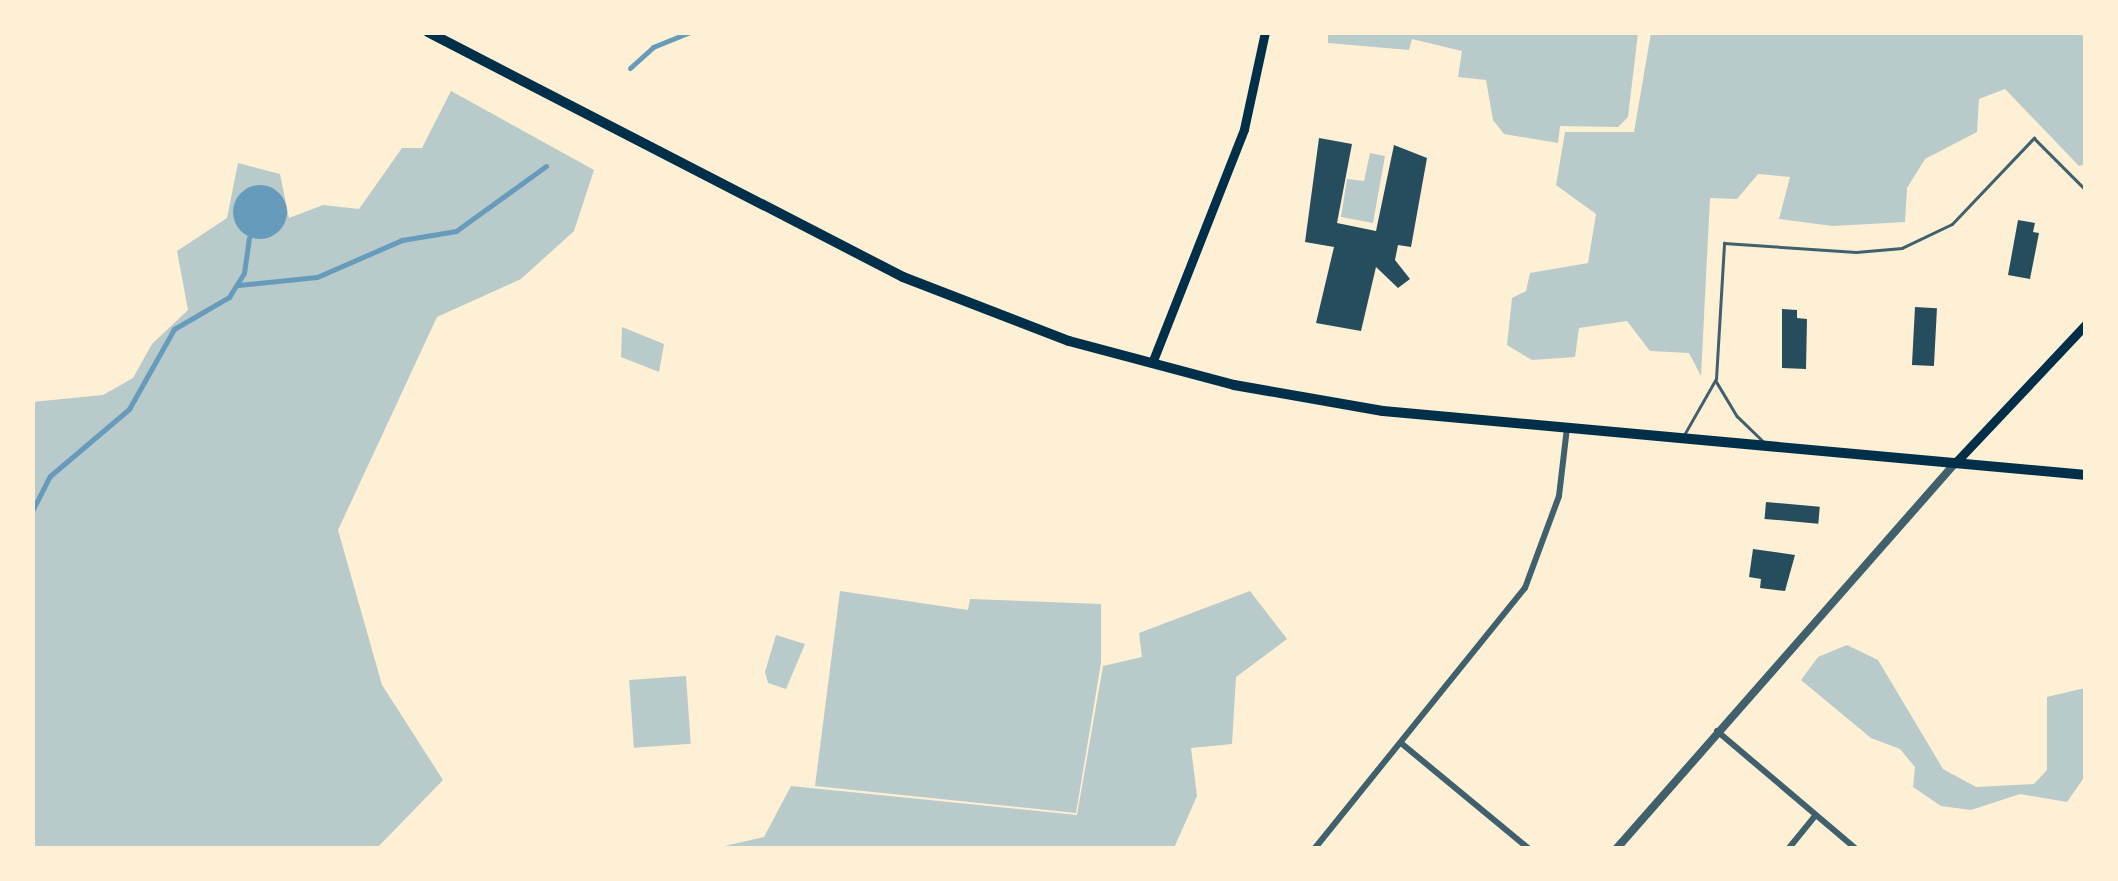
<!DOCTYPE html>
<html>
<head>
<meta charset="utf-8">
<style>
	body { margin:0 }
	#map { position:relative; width:2118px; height:881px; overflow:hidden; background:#fdf0d5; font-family:Arial,sans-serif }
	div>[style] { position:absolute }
	.green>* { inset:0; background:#b9caca; transform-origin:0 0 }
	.water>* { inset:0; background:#669bbc }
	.round { border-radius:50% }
	.stream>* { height:5px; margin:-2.5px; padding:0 2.5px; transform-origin:2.5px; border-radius:2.5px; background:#669bbc }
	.building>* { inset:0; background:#264d5e; transform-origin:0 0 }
	.service>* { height:2.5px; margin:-1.25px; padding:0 1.25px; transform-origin:1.25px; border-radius:1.25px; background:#3f606c }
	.minor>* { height:6px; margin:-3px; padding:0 3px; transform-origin:3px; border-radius:3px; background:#3f606c }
	.tertiary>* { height:8px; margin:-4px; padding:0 4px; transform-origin:4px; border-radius:4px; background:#3f606c }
	.secondary>* { height:9px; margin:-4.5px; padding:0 4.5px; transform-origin:4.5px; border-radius:4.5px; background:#003049 }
	.primary>* { height:10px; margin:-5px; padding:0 5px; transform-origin:5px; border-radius:5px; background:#003049 }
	span { translate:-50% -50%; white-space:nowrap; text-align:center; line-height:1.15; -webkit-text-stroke:8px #fdf0d5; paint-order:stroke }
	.frame { position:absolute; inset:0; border:35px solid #fdf0d5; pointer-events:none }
</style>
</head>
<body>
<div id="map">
	<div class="green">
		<div style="clip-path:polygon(1328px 33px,1638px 33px,1628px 117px,1618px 127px,1560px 126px,1558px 143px,1504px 134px,1493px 120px,1486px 80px,1458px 77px,1462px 51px,1412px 39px,1409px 50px,1328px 43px)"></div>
		<div style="clip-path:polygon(1651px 33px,2085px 33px,2085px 164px,2079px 166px,2005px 89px,1979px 99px,1977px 132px,1925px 159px,1907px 188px,1905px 222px,1833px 226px,1779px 219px,1790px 177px,1758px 174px,1737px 199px,1710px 198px,1701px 376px,1689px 353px,1650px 351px,1627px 321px,1579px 328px,1575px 357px,1532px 360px,1507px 345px,1512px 298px,1526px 291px,1530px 273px,1588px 263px,1596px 214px,1556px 185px,1565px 132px,1634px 132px)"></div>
		<div style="clip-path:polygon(451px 91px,594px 170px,574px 231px,521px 279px,437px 317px,338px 530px,382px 685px,443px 780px,377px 848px,33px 848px,32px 402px,103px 395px,133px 378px,152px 344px,188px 310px,177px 251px,227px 218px,238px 163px,280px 174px,289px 218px,323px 205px,359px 209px,402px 148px,422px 148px)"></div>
		<div style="clip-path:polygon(1370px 153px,1385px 156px,1373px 223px,1341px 217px,1347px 179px,1364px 181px)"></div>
		<div style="clip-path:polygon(622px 327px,664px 344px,659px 372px,621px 357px)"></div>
		<div style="clip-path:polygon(840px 591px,968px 610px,970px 599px,1101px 604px,1101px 663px,1076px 813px,815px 786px)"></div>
		<div style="clip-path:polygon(1250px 591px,1287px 639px,1236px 677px,1232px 744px,1191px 748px,1197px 796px,1174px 848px,716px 848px,764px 837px,791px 786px,1077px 815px,1103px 666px,1142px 657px,1139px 633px)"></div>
		<div style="clip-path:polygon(776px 635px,805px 644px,786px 689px,768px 683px,765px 672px)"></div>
		<div style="clip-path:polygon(1847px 645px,1878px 660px,1943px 769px,1976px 787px,2034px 784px,2047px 770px,2047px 697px,2085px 688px,2085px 776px,2067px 802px,2020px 794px,1971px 810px,1941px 806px,1913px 787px,1915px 767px,1900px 749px,1871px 738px,1801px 680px,1818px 657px)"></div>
		<div style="left:686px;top:676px;width:68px;height:57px;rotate:86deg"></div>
	</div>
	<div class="water">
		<div class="round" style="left:233px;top:185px;width:54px;height:54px"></div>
	</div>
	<div class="stream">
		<div style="left:630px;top:68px;width:31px;rotate:-42deg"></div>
		<div style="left:653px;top:47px;width:40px;rotate:-22deg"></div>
		<div style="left:238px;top:285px;width:79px;rotate:-5.8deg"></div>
		<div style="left:317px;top:277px;width:93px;rotate:-23.5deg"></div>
		<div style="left:402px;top:240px;width:55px;rotate:-9.5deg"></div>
		<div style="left:456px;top:231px;width:111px;rotate:-35.8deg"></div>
		<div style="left:32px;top:511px;width:39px;rotate:-63deg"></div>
		<div style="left:50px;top:476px;width:104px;rotate:-40.3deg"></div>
		<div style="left:129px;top:409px;width:92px;rotate:-60.6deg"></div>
		<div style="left:174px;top:329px;width:64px;rotate:-30.2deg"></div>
		<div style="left:229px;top:297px;width:28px;rotate:-58deg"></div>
		<div style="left:244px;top:273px;width:35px;rotate:-82deg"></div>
	</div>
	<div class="building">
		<div style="clip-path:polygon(1319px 138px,1352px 144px,1337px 223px,1376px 231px,1394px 145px,1427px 158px,1411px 247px,1398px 245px,1395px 260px,1410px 279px,1398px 288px,1376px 267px,1361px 331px,1316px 323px,1334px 247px,1305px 242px)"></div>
		<div style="clip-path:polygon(2018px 220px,2035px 223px,2033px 232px,2039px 233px,2030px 279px,2008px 275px)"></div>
		<div style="left:1915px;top:307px;width:22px;height:58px;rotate:3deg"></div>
		<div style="clip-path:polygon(1782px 309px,1797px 310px,1797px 318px,1807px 319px,1806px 369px,1782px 368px)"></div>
		<div style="left:1766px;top:502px;width:54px;height:17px;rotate:5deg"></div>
		<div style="clip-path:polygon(1753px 549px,1795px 555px,1785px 591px,1760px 588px,1761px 579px,1749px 577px)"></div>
	</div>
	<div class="service">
		<div style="left:1716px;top:381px;width:41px;rotate:59deg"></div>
		<div style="left:1737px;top:416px;width:36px;rotate:44deg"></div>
		<div style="left:1684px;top:435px;width:64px;rotate:-60.3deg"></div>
		<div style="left:1716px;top:379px;width:136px;rotate:-86.6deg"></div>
		<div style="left:1724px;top:243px;width:132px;rotate:3.9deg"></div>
		<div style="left:1856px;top:252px;width:46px;rotate:-5deg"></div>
		<div style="left:1902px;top:248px;width:55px;rotate:-25.6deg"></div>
		<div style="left:1952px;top:224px;width:119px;rotate:-46.4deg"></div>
		<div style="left:2034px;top:138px;width:74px;rotate:45deg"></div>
	</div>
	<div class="minor">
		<div style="left:1717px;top:731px;width:181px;rotate:40.3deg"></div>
		<div style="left:1401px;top:743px;width:165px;rotate:39.6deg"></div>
		<div style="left:1315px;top:848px;width:334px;rotate:-51.1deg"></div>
		<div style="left:1525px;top:588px;width:98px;rotate:-69.7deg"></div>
		<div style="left:1559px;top:496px;width:68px;rotate:-83.3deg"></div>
		<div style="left:1789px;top:848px;width:41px;rotate:-50.9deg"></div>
	</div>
	<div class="tertiary">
		<div style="left:1617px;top:848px;width:515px;rotate:-48.7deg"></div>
	</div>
	<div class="secondary">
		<div style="left:1152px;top:363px;width:251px;rotate:-68.5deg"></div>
		<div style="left:1244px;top:129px;width:99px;rotate:-77.8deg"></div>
		<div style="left:1957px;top:461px;width:188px;rotate:-46.7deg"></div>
	</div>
	<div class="primary">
		<div style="left:428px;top:32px;width:534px;rotate:27.28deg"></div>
		<div style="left:903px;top:277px;width:178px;rotate:21.1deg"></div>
		<div style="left:1069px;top:341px;width:171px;rotate:14.9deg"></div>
		<div style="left:1234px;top:385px;width:151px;rotate:9.9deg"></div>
		<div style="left:1383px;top:411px;width:706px;rotate:5.2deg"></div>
	</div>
	<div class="frame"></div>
</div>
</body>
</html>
